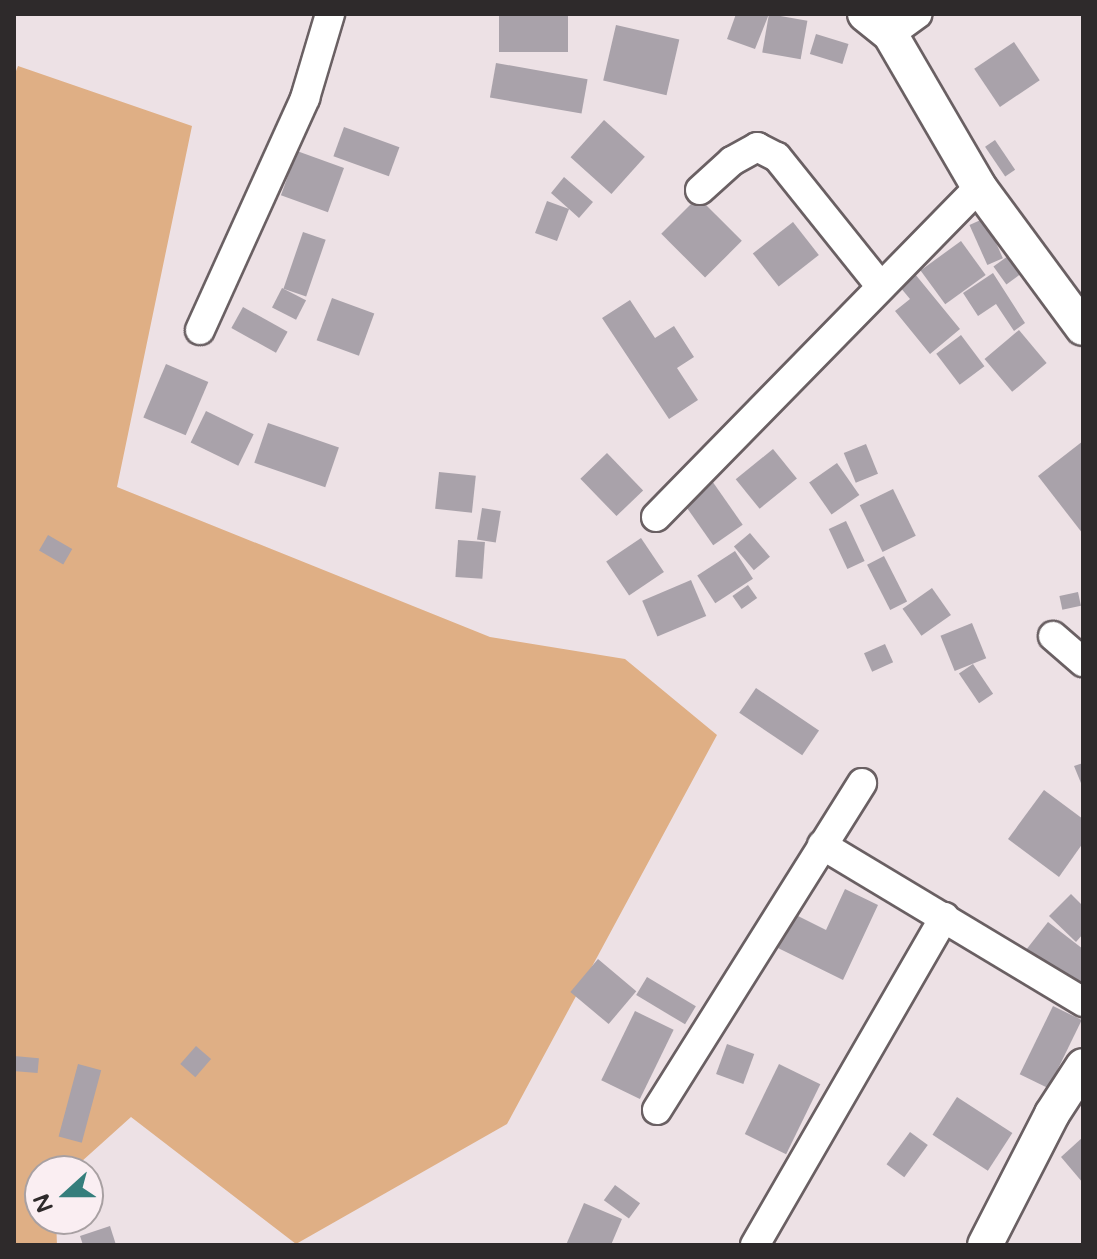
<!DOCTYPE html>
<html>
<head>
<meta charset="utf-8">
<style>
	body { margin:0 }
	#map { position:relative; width:1097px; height:1259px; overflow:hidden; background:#ede1e5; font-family:"Varela Round",sans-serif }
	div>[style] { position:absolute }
	.green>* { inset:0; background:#dfaf85 }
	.building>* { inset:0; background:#a9a2aa; transform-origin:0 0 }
	.roads { filter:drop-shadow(2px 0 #6a6063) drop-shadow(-2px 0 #6a6063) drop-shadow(0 2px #6a6063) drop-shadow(0 -2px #6a6063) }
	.minor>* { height:28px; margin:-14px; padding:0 14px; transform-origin:14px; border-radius:14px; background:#fff }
	.tertiary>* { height:34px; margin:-17px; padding:0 17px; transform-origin:17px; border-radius:17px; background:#fff }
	span { translate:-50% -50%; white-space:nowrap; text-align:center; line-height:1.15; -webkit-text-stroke:6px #faeef2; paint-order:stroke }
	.frame { position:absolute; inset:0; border:16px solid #2e2a2b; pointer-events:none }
	.north { position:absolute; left:24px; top:1155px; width:80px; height:80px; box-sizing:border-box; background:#faeef2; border:2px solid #a8a0a2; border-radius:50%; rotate:249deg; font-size:22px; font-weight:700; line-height:32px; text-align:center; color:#2e2a2b }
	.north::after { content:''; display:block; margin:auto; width:28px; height:36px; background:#357e7c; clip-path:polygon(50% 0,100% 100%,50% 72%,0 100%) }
</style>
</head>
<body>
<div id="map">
	<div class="green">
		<div style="clip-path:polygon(18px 66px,192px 126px,117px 487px,490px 637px,625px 659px,717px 735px,507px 1124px,296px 1244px,131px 1117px,71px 1171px,40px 1171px,40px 1219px,56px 1219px,57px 1245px,14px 1245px,14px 76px)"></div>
	</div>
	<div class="building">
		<div style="left:499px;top:14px;width:69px;height:38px"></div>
		<div style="clip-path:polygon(736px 14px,769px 14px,755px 49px,727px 39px)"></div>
		<div style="left:769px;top:14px;width:39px;height:39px;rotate:10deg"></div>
		<div style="left:616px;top:25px;width:65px;height:57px;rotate:13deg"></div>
		<div style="left:816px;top:34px;width:34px;height:21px;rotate:17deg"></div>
		<div style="left:1014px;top:42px;width:46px;height:48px;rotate:56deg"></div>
		<div style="left:496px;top:63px;width:93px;height:35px;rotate:10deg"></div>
		<div style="left:604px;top:120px;width:55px;height:50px;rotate:42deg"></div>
		<div style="left:344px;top:127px;width:59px;height:31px;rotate:20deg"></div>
		<div style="left:995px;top:140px;width:36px;height:12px;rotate:56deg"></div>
		<div style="left:297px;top:151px;width:50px;height:47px;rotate:20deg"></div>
		<div style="clip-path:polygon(564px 177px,593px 202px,579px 218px,569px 209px,557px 241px,535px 233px,547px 201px,569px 209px,551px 193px)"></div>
		<div style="left:698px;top:197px;width:62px;height:52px;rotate:45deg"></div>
		<div style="left:985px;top:218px;width:44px;height:17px;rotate:66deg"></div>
		<div style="left:793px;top:222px;width:42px;height:51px;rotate:52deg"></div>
		<div style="left:303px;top:232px;width:24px;height:60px;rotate:19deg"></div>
		<div style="left:961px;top:241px;width:42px;height:50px;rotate:54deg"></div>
		<div style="left:1008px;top:256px;width:22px;height:18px;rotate:54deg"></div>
		<div style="clip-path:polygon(993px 273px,1025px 323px,1014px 331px,996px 304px,978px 316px,963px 293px)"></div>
		<div style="clip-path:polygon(915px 274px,960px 329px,930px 354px,895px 311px,910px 299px,900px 287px)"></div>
		<div style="left:282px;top:288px;width:27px;height:22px;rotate:27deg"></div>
		<div style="left:332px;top:298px;width:45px;height:45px;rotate:20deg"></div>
		<div style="clip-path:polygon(630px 300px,655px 338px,674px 326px,694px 357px,677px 368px,698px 400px,669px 419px,602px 318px)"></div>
		<div style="left:243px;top:307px;width:51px;height:24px;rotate:29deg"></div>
		<div style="left:1019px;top:330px;width:43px;height:45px;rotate:50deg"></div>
		<div style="left:961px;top:335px;width:39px;height:31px;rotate:53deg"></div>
		<div style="left:166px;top:364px;width:46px;height:58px;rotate:23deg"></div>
		<div style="left:206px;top:411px;width:53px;height:35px;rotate:26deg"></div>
		<div style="left:268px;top:423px;width:75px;height:42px;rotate:19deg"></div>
		<div style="clip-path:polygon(1083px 441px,1083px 534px,1038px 476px)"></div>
		<div style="left:866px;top:444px;width:32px;height:24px;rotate:68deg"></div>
		<div style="left:773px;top:449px;width:38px;height:48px;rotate:51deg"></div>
		<div style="left:607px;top:453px;width:52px;height:37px;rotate:46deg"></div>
		<div style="left:837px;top:463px;width:39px;height:34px;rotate:55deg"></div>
		<div style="left:439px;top:472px;width:37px;height:37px;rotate:6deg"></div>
		<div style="left:710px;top:478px;width:57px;height:36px;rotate:55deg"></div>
		<div style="left:893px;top:489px;width:52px;height:37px;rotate:64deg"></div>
		<div style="left:482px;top:508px;width:19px;height:32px;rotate:9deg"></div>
		<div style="left:846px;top:521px;width:44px;height:19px;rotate:65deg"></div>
		<div style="left:750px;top:533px;width:31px;height:21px;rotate:50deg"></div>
		<div style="left:48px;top:535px;width:28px;height:18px;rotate:30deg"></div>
		<div style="left:641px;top:538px;width:41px;height:42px;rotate:56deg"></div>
		<div style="left:458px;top:540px;width:27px;height:37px;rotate:4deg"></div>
		<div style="left:735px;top:551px;width:33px;height:45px;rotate:57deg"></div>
		<div style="left:884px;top:556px;width:51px;height:19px;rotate:63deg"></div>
		<div style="left:691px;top:580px;width:39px;height:53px;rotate:67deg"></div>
		<div style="left:748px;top:585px;width:16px;height:19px;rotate:55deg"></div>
		<div style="left:932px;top:588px;width:33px;height:36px;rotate:55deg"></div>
		<div style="left:1078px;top:592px;width:14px;height:19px;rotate:78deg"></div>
		<div style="left:972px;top:623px;width:38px;height:34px;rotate:68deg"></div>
		<div style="left:885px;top:644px;width:20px;height:23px;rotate:66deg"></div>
		<div style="left:973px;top:664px;width:36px;height:17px;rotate:56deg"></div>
		<div style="left:756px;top:688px;width:76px;height:30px;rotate:34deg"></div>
		<div style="clip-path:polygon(1083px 763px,1083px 788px,1074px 766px)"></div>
		<div style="clip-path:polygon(1044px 790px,1083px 819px,1083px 843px,1059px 877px,1008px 839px)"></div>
		<div style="clip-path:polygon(845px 889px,878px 905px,843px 980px,778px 948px,794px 914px,826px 930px)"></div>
		<div style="clip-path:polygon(1071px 894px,1083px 906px,1083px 934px,1076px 942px,1049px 916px)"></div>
		<div style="clip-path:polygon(1048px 922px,1083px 949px,1083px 983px,1073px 991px,1022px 955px)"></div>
		<div style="left:598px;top:959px;width:50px;height:43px;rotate:40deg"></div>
		<div style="left:647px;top:977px;width:57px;height:21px;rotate:31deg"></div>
		<div style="left:1053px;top:1006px;width:32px;height:76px;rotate:26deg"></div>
		<div style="left:635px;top:1011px;width:43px;height:77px;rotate:26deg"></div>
		<div style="left:727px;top:1044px;width:29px;height:32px;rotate:20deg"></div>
		<div style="left:196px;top:1046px;width:20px;height:24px;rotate:41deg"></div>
		<div style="left:14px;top:1056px;width:25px;height:15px;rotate:5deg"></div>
		<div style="left:78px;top:1064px;width:24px;height:75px;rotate:15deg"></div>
		<div style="left:779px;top:1064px;width:46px;height:78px;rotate:26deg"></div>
		<div style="left:957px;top:1097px;width:66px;height:45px;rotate:33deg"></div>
		<div style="left:910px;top:1132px;width:22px;height:40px;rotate:36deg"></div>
		<div style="clip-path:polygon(1083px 1137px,1083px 1183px,1061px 1157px)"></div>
		<div style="left:615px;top:1185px;width:31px;height:19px;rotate:36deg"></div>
		<div style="clip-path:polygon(584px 1203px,622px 1219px,611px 1245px,566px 1245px)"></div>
		<div style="clip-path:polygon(110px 1226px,116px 1245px,83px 1245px,80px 1236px)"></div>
	</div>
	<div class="roads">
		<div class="minor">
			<div style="left:890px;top:34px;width:34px;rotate:-36deg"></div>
			<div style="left:700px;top:190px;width:43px;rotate:-42.2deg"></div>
			<div style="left:732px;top:161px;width:29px;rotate:-29deg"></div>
			<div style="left:757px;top:147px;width:22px;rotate:27deg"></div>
			<div style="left:777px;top:157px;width:166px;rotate:51.3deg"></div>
			<div style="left:200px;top:330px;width:255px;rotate:-65.6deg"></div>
			<div style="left:305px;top:98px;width:88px;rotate:-73.4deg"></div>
			<div style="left:656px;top:517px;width:462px;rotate:-45.6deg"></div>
			<div style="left:1053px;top:636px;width:40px;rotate:41deg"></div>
			<div style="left:822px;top:845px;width:305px;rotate:31deg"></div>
			<div style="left:657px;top:1110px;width:386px;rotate:-57.9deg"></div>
			<div style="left:755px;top:1245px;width:379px;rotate:-60deg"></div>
		</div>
		<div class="tertiary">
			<div style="left:865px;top:14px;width:32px;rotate:39deg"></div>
			<div style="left:890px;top:34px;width:177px;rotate:59.8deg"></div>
			<div style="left:979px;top:187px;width:175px;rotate:53.6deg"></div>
			<div style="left:985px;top:1245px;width:147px;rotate:-62.9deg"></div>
			<div style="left:1052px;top:1114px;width:57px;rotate:-57.1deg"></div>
		</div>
	</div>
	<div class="frame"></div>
	<div class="north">N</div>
</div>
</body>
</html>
